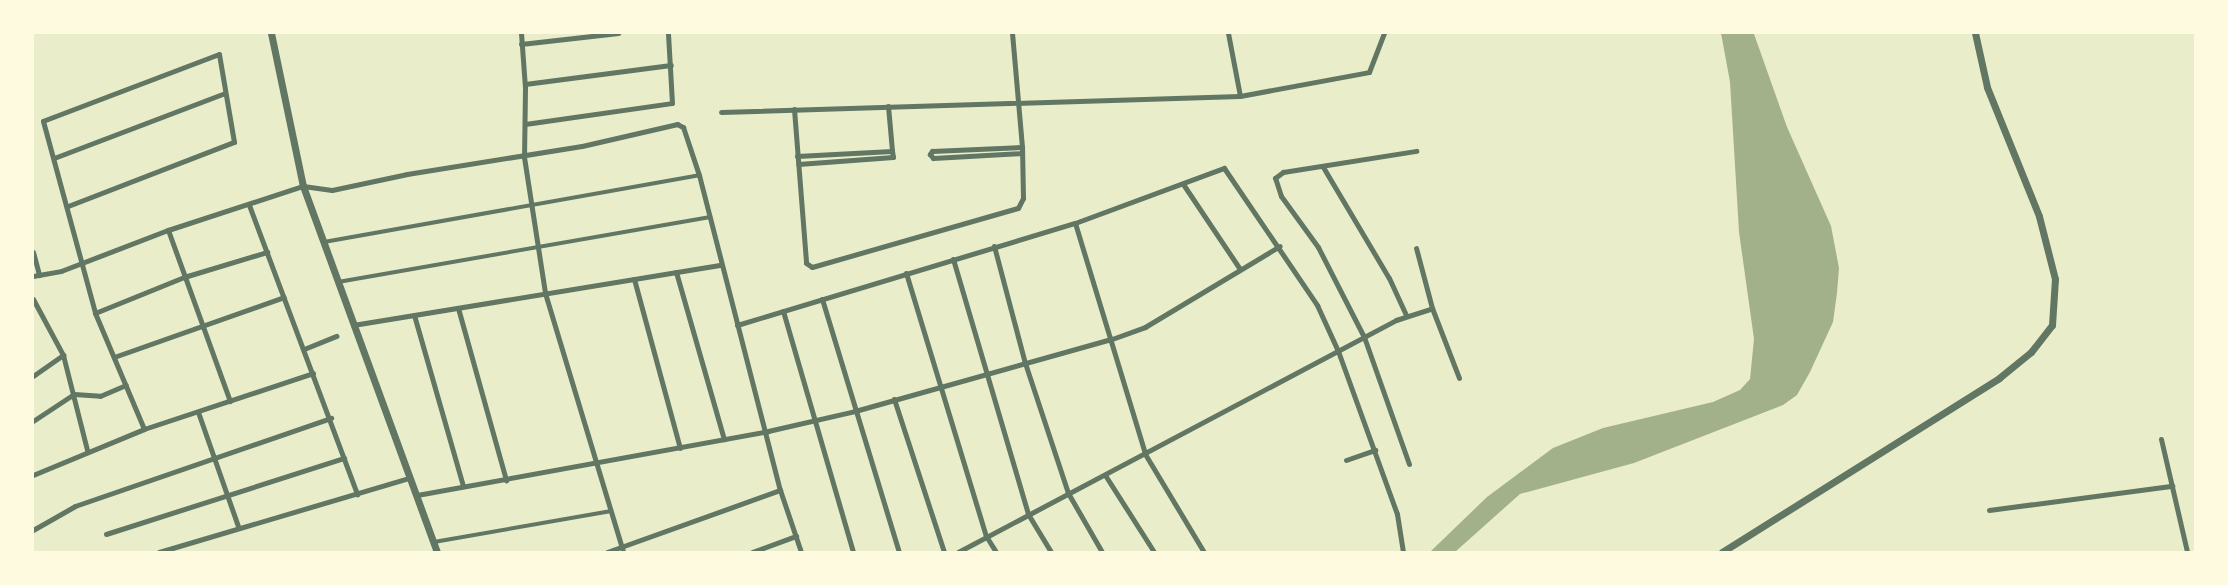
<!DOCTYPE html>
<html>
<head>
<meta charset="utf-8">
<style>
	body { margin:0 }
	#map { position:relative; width:2228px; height:585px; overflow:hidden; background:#e9edc9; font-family:"Fira Sans",sans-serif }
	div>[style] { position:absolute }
	.water>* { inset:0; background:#a3b18a }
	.pedestrian>* { height:4px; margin:-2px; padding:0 2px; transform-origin:2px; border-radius:2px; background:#617663 }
	.minor>* { height:5px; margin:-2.5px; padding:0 2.5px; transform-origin:2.5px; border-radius:2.5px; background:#617663 }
	.tertiary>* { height:7px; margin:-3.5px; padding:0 3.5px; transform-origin:3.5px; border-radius:3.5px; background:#617663 }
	span { translate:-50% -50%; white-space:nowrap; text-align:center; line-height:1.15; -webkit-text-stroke:4.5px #fefae0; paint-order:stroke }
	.frame { position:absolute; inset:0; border:34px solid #fefae0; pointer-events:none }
</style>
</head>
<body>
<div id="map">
	<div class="water">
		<div style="clip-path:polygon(1721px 33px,1754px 34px,1787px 127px,1831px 226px,1839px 268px,1837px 293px,1833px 322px,1810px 372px,1797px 395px,1783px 405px,1634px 463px,1520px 494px,1455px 552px,1430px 552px,1487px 497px,1553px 448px,1603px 428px,1713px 402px,1740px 390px,1750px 379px,1754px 339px,1739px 232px,1730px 82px)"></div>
	</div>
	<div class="pedestrian">
		<div style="left:324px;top:242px;width:381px;rotate:-10.1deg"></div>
		<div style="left:338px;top:282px;width:378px;rotate:-9.9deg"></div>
		<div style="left:434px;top:542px;width:180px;rotate:-9.9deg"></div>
	</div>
	<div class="minor">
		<div style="left:521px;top:33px;width:55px;rotate:85.8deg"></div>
		<div style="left:525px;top:88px;width:69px;rotate:90.8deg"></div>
		<div style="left:524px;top:157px;width:138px;rotate:81.2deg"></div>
		<div style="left:545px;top:293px;width:270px;rotate:73.2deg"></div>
		<div style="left:1228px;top:33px;width:64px;rotate:79.2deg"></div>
		<div style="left:521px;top:44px;width:98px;rotate:-6.5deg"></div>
		<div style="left:525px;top:84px;width:147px;rotate:-7.4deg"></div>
		<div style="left:888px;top:106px;width:45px;rotate:84.9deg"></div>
		<div style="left:794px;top:109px;width:154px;rotate:85.5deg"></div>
		<div style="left:806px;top:263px;width:7px;rotate:34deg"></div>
		<div style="left:812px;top:267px;width:214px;rotate:-16deg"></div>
		<div style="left:1018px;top:208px;width:11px;rotate:-63deg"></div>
		<div style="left:1023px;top:198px;width:51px;rotate:-91.1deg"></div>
		<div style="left:1022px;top:147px;width:114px;rotate:-95deg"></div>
		<div style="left:721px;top:112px;width:519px;rotate:-1.77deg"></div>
		<div style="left:1240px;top:96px;width:131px;rotate:-10.5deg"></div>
		<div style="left:1369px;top:72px;width:42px;rotate:-69deg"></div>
		<div style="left:525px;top:124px;width:148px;rotate:-8.1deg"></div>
		<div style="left:672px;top:103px;width:70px;rotate:-93.3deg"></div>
		<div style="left:1022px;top:147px;width:90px;rotate:177.5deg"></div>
		<div style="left:932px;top:151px;width:4px;rotate:124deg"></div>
		<div style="left:930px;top:154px;width:5px;rotate:53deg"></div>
		<div style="left:933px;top:158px;width:89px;rotate:-3.2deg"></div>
		<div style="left:797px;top:156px;width:95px;rotate:-3deg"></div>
		<div style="left:892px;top:151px;width:6px;rotate:81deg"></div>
		<div style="left:893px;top:157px;width:95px;rotate:175.8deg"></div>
		<div style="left:54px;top:158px;width:183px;rotate:-20.8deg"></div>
		<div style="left:1323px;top:167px;width:129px;rotate:59.3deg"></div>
		<div style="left:1389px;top:278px;width:41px;rotate:65.3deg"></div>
		<div style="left:1183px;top:184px;width:102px;rotate:56.2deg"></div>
		<div style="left:249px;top:205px;width:309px;rotate:69.5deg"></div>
		<div style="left:68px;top:206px;width:178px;rotate:-21.1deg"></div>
		<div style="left:234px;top:142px;width:89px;rotate:-99.7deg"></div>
		<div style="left:219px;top:54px;width:188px;rotate:159.2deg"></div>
		<div style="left:43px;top:121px;width:199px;rotate:74.8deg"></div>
		<div style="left:95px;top:313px;width:126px;rotate:67.1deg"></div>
		<div style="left:1075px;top:223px;width:241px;rotate:73.1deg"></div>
		<div style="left:1145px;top:454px;width:114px;rotate:59deg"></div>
		<div style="left:168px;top:230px;width:182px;rotate:70.1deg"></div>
		<div style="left:994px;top:246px;width:121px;rotate:75.2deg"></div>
		<div style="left:1025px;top:363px;width:137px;rotate:71.7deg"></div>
		<div style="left:1068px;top:493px;width:68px;rotate:60deg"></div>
		<div style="left:33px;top:252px;width:24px;rotate:75deg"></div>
		<div style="left:953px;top:259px;width:266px;rotate:73.6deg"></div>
		<div style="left:1028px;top:514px;width:44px;rotate:58.8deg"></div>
		<div style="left:676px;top:272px;width:174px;rotate:74deg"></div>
		<div style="left:906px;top:273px;width:275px;rotate:73.1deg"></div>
		<div style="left:986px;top:536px;width:19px;rotate:58deg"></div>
		<div style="left:33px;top:276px;width:28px;rotate:-10deg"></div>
		<div style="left:61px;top:271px;width:115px;rotate:-21deg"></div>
		<div style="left:168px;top:230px;width:142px;rotate:-18.1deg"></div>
		<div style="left:303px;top:186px;width:29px;rotate:8deg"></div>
		<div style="left:332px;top:190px;width:77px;rotate:-12deg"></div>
		<div style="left:407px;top:174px;width:177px;rotate:-9.1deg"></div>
		<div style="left:582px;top:146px;width:98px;rotate:-13deg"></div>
		<div style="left:677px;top:124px;width:7px;rotate:27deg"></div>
		<div style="left:683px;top:127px;width:51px;rotate:71.6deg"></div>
		<div style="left:699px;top:175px;width:325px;rotate:75.6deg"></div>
		<div style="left:780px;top:490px;width:65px;rotate:71.3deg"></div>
		<div style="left:634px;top:279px;width:175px;rotate:74.8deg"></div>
		<div style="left:33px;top:299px;width:64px;rotate:61.8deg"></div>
		<div style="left:63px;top:355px;width:98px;rotate:75.8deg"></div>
		<div style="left:822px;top:299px;width:264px;rotate:73.1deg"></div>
		<div style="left:458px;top:308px;width:179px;rotate:74.4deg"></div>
		<div style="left:1432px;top:308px;width:75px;rotate:68.9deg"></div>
		<div style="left:783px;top:311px;width:251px;rotate:73.8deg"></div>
		<div style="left:95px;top:313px;width:96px;rotate:-22deg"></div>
		<div style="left:184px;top:277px;width:87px;rotate:-16.8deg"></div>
		<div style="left:414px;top:315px;width:178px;rotate:74deg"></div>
		<div style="left:353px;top:325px;width:373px;rotate:-9.3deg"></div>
		<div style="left:737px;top:325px;width:353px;rotate:-16.8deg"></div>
		<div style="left:1075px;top:223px;width:159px;rotate:-20.3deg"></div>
		<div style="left:1224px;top:168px;width:166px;rotate:55.8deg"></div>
		<div style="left:1317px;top:305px;width:51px;rotate:65.5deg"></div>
		<div style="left:1338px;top:351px;width:173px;rotate:70.1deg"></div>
		<div style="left:1397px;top:514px;width:38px;rotate:81deg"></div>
		<div style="left:304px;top:349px;width:35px;rotate:-22deg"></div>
		<div style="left:114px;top:357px;width:180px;rotate:-19.4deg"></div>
		<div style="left:33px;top:376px;width:37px;rotate:-35deg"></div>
		<div style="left:894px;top:399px;width:161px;rotate:71.9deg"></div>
		<div style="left:198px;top:412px;width:121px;rotate:70.7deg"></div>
		<div style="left:33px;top:421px;width:49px;rotate:-33.4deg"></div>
		<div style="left:74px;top:394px;width:26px;rotate:4deg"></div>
		<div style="left:100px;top:396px;width:28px;rotate:-23deg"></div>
		<div style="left:2161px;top:439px;width:116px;rotate:77deg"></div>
		<div style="left:1346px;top:460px;width:31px;rotate:-19deg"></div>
		<div style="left:1409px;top:464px;width:135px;rotate:-109.5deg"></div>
		<div style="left:1364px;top:337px;width:101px;rotate:-117.1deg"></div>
		<div style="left:1318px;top:247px;width:63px;rotate:-126deg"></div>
		<div style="left:1281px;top:196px;width:19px;rotate:-108deg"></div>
		<div style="left:1275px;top:178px;width:10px;rotate:-37deg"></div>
		<div style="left:1283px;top:172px;width:135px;rotate:-9deg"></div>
		<div style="left:33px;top:475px;width:120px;rotate:-22.5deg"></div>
		<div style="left:144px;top:429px;width:178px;rotate:-18.3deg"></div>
		<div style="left:1105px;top:475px;width:91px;rotate:57.5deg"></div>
		<div style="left:417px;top:495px;width:357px;rotate:-10.3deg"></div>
		<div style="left:768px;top:431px;width:89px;rotate:-12.9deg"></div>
		<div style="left:855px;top:411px;width:267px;rotate:-15.7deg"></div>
		<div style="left:1112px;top:339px;width:35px;rotate:-20deg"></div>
		<div style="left:1145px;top:327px;width:157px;rotate:-31deg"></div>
		<div style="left:1989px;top:510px;width:185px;rotate:-7.5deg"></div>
		<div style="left:33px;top:530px;width:48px;rotate:-29.7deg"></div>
		<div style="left:75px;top:506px;width:271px;rotate:-19deg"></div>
		<div style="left:106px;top:534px;width:250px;rotate:-17.7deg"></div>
		<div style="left:159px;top:552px;width:261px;rotate:-16.5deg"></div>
		<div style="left:607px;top:552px;width:184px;rotate:-19.7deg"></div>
		<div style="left:752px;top:552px;width:47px;rotate:-20deg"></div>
		<div style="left:958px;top:552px;width:496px;rotate:-27.9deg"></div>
		<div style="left:1396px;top:320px;width:38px;rotate:-18deg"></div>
		<div style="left:1432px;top:308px;width:62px;rotate:-104.9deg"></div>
	</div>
	<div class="tertiary">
		<div style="left:271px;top:33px;width:156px;rotate:78.2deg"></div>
		<div style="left:303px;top:186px;width:390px;rotate:69.9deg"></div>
		<div style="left:1722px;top:552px;width:327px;rotate:-32.1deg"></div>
		<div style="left:1999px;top:378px;width:41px;rotate:-39.1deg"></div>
		<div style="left:2031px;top:352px;width:34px;rotate:-52deg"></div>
		<div style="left:2052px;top:325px;width:46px;rotate:-86.3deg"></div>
		<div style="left:2055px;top:279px;width:65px;rotate:-104.3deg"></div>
		<div style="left:2039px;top:216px;width:139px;rotate:-112deg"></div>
		<div style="left:1987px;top:87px;width:55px;rotate:-102.5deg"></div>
	</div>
	<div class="frame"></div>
</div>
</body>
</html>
